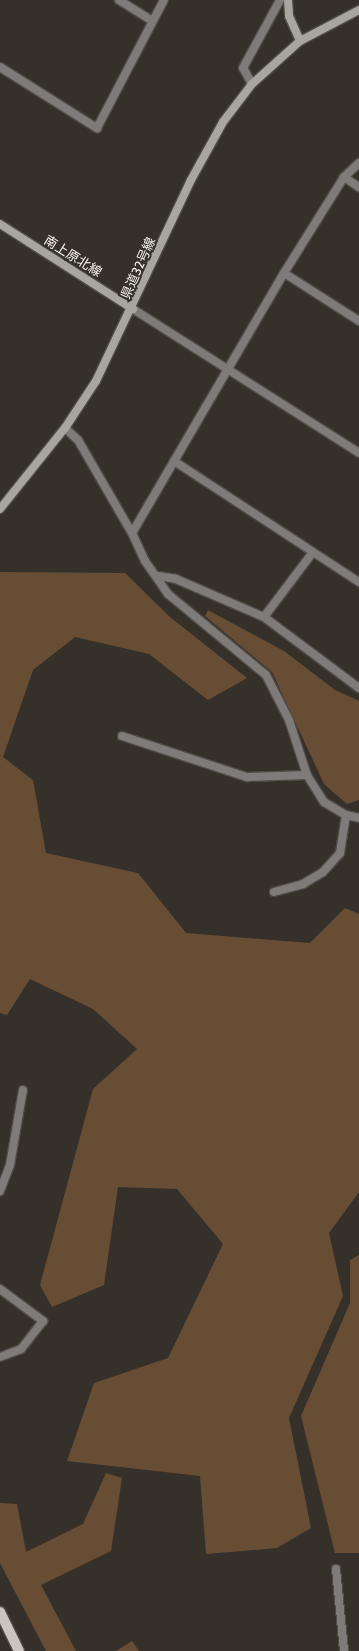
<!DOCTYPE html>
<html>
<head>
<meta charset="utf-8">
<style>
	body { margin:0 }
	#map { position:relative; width:359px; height:1651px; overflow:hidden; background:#36302b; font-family:Cabin,"Noto Sans JP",sans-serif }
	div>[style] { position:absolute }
	.green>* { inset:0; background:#684d35 }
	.roads { filter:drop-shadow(1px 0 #514b47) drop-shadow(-1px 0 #514b47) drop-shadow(0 1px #514b47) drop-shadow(0 -1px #514b47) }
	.street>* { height:8px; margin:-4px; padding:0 4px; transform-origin:4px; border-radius:4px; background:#7e7b78 }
	.secondary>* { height:8px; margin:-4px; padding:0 4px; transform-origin:4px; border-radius:4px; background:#a9a5a0 }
	.primary>* { height:10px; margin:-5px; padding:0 5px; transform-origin:5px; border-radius:5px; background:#cbc5bf }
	span { translate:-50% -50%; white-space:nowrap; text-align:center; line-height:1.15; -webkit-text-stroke:4px #36302b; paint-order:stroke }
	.street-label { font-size:13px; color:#f7f3f0 }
</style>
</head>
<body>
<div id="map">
	<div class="green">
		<div style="clip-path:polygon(0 572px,125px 573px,170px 617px,247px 678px,208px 700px,149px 654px,75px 637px,33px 670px,3px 757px,33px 780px,46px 853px,138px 873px,186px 933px,310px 943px,345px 908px,359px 914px,359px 1192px,329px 1233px,343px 1296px,289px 1418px,311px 1528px,277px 1548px,206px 1554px,200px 1476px,67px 1461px,94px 1383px,168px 1358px,223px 1244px,177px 1189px,118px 1187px,104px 1285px,52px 1307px,40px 1285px,93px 1089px,137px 1049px,93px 1009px,30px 979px,7px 1015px,0 1013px)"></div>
		<div style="clip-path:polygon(208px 610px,284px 651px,335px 690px,359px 701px,359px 800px,347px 804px,324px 784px,272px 672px,205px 616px)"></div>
		<div style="clip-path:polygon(359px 1255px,359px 1553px,335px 1553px,301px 1416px,350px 1303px,350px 1260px)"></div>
		<div style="clip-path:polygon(106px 1473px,122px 1478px,111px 1551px,41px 1585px,76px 1651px,46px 1651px,0 1563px,0 1503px,17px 1504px,26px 1552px,83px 1524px)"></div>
		<div style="clip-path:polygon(132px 1641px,139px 1651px,116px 1651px)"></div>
	</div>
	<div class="roads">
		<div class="street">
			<div style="left:119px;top:0;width:39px;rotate:32deg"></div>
			<div style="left:0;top:67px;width:115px;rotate:32.2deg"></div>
			<div style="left:97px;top:128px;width:144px;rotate:-62.4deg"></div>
			<div style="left:252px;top:84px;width:18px;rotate:-119deg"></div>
			<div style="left:243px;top:68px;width:77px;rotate:-61.4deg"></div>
			<div style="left:359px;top:163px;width:21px;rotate:137deg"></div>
			<div style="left:344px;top:177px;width:113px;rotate:122deg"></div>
			<div style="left:284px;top:273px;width:301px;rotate:120.3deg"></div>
			<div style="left:132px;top:533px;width:31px;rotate:65deg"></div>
			<div style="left:145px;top:561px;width:40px;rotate:55.1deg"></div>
			<div style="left:168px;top:594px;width:127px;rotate:39.6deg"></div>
			<div style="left:266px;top:675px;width:51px;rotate:62.9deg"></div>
			<div style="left:289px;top:720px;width:58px;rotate:71.9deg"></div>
			<div style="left:307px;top:775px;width:32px;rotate:58deg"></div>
			<div style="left:324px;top:802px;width:26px;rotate:31deg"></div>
			<div style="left:346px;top:815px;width:13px;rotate:13deg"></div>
			<div style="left:344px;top:177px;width:18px;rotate:34deg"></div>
			<div style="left:284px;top:273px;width:89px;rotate:32.6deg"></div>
			<div style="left:133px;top:309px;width:268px;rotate:32.5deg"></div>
			<div style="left:65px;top:428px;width:18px;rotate:43deg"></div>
			<div style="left:78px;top:440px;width:108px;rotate:59.9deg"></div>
			<div style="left:174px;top:461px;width:221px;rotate:33.2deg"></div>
			<div style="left:158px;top:576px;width:18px;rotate:9deg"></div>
			<div style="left:176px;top:579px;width:96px;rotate:23.4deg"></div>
			<div style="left:264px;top:617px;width:119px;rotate:36.8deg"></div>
			<div style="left:264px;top:617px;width:81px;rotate:-53deg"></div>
			<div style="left:122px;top:736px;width:132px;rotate:18.2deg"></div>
			<div style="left:247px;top:777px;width:60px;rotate:-1.9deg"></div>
			<div style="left:274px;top:892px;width:30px;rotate:-15deg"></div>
			<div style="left:303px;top:884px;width:23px;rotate:-31deg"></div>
			<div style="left:323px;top:872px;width:25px;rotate:-48deg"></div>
			<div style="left:340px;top:853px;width:38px;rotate:-81deg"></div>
			<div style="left:0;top:1191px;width:28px;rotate:-69deg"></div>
			<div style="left:10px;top:1165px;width:76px;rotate:-80.2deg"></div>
			<div style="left:0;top:1289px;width:54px;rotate:36.7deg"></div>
			<div style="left:43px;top:1321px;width:36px;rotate:128deg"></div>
			<div style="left:21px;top:1349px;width:22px;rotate:159deg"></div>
			<div style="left:336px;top:1569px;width:82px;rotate:84.4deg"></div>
		</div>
		<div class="secondary">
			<div style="left:288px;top:0;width:16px;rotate:86deg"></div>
			<div style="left:289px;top:16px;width:27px;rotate:66deg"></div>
			<div style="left:0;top:224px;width:158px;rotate:32.6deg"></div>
			<div style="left:0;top:509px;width:104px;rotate:-51.3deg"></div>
			<div style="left:65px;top:428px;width:56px;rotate:-56.6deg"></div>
			<div style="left:96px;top:381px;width:222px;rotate:-64.7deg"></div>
			<div style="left:191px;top:180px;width:66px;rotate:-61.1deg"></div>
			<div style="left:223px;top:122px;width:48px;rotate:-52.7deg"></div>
			<div style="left:252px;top:84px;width:64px;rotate:-41.9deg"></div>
			<div style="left:300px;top:41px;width:67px;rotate:-27.7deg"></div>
		</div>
		<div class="primary">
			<div style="left:0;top:1612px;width:43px;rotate:64deg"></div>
		</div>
	</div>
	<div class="street-label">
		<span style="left:73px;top:256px;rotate:32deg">南上原北線</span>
		<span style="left:138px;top:268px;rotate:-66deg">県道32号線</span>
	</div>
</div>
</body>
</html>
